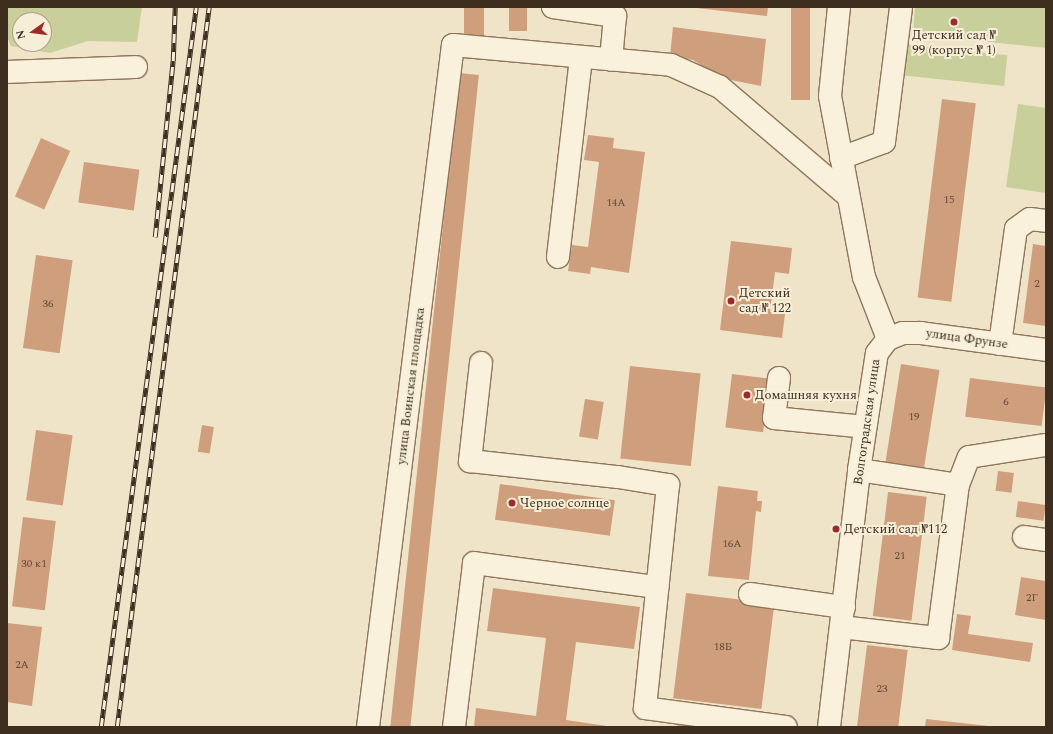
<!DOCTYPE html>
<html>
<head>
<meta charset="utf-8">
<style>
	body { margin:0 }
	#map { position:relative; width:1053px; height:734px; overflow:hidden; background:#f0e4c8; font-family:Spectral,serif }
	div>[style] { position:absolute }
	.green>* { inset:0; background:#c9cf9b; transform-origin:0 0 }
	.building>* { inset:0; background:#cf9f7d; transform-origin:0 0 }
	.roads { filter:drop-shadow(1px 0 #8d765c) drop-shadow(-1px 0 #8d765c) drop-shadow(0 1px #8d765c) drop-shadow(0 -1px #8d765c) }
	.minor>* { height:22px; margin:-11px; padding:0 11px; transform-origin:11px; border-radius:11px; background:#faf1dc }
	.rail>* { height:4.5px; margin-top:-2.25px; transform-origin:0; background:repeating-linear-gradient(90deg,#f7eed8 0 9px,#3d2e20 0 18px); box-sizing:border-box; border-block:1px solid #3d2e20 }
	.dots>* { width:11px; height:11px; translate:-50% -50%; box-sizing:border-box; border:2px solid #f7eed8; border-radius:50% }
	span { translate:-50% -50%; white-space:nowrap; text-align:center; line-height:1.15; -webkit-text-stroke:4px #f7eed8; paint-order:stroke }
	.number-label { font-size:11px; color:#624a37 }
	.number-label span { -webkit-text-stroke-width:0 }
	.poi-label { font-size:13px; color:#3d2e20 }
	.left { translate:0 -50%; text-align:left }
	.street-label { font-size:13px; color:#3d2e20 }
	.frame { position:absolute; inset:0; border:8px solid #3d2e20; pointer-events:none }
	.north { position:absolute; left:12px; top:12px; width:40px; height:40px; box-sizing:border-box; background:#f7eed8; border:1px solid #ada18e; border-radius:50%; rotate:256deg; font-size:11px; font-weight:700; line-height:16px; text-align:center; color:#3d2e20 }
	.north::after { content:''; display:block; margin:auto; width:14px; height:18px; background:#9e2a2b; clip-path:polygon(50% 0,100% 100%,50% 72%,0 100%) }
</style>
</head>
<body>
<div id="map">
	<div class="green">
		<div style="clip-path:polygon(evenodd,7px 7px,142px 7px,137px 42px,88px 41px,50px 53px,11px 46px,7px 37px,7px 7px,20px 20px,44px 20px,44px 44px,20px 44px,20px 20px)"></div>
		<div style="clip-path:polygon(915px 7px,1046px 7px,1046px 48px,913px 34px)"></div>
		<div style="left:900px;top:44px;width:108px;height:31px;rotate:6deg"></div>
		<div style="clip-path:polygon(1018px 104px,1046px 108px,1046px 193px,1006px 187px)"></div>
	</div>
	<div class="building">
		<div style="left:464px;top:7px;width:20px;height:31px"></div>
		<div style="left:509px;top:7px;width:18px;height:24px"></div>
		<div style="clip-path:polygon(688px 7px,768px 7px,767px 16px)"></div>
		<div style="left:791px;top:7px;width:19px;height:93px"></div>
		<div style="clip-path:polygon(673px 27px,766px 39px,761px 86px,721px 78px,693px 60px,670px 56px)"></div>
		<div style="left:459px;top:73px;width:20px;height:659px;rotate:6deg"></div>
		<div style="left:942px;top:99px;width:34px;height:200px;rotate:7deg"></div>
		<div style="clip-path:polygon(588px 135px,614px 138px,613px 148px,645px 152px,629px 273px,591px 267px,590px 274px,568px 271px,572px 245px,588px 247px,599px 162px,584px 160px)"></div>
		<div style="left:41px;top:138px;width:32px;height:64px;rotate:24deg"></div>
		<div style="left:84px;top:162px;width:56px;height:41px;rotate:8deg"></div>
		<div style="clip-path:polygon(731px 241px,792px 248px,789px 274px,775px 272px,770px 312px,785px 314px,782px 338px,720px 330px)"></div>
		<div style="clip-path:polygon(1033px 244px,1046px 246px,1046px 326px,1023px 323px)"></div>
		<div style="left:36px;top:255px;width:37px;height:94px;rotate:8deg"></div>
		<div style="left:901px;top:364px;width:39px;height:101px;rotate:9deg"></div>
		<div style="left:630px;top:366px;width:71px;height:93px;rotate:6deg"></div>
		<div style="left:732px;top:374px;width:38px;height:54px;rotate:7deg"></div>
		<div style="left:970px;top:378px;width:77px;height:39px;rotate:7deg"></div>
		<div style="left:585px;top:399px;width:19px;height:38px;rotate:9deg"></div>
		<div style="left:202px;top:425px;width:12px;height:27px;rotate:9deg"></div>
		<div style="left:36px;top:430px;width:37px;height:71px;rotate:8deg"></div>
		<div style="left:998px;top:471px;width:16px;height:20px;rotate:7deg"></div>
		<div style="left:500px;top:484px;width:116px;height:36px;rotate:8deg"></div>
		<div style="clip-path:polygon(718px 486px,758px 491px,757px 501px,762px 501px,761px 512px,756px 511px,749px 580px,708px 576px)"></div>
		<div style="left:888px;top:492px;width:39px;height:125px;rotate:7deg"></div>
		<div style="left:1018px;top:501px;width:28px;height:16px;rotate:8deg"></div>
		<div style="left:23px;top:517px;width:33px;height:90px;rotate:7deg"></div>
		<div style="clip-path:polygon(1021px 577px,1046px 581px,1046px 620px,1015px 615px)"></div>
		<div style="clip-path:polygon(493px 588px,640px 607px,634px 649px,576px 642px,566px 720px,614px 727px,474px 727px,476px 708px,536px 716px,546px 638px,487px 631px)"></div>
		<div style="left:686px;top:593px;width:89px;height:106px;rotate:7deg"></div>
		<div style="clip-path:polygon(957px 614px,971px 616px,968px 634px,1033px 643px,1030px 662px,952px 650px)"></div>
		<div style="clip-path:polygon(7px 623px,42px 627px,32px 706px,7px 702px)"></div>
		<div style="left:867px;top:645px;width:41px;height:83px;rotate:7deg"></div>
		<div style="clip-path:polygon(926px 719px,989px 726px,989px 727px,925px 727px)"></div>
		<div style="clip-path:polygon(678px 723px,699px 726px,699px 727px,677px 727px)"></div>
	</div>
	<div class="roads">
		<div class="minor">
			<div style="left:553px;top:7px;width:63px;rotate:8.3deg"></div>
			<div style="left:615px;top:16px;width:44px;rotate:95.2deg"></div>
			<div style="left:839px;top:7px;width:89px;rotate:95.8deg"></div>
			<div style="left:830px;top:96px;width:184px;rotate:79.4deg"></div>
			<div style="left:864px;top:277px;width:66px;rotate:68.8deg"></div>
			<div style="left:7px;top:72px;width:129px;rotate:-2.2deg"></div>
			<div style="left:841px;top:158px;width:46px;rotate:-20.4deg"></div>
			<div style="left:884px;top:142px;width:136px;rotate:-82.8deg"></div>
			<div style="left:558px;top:257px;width:201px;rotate:-83.4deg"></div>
			<div style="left:1000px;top:344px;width:116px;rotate:-82.1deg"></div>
			<div style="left:1016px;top:229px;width:17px;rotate:-36deg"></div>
			<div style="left:1030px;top:219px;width:16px;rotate:7deg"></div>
			<div style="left:481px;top:363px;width:99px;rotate:96.4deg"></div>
			<div style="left:470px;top:461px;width:149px;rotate:6.2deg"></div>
			<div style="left:618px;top:477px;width:51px;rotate:9.1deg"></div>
			<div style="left:668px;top:485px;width:224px;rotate:95.9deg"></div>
			<div style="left:645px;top:708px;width:142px;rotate:7.7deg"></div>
			<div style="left:779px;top:378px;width:40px;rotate:97.1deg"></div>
			<div style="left:774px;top:418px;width:91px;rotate:5.6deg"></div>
			<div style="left:859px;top:470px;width:100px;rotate:8.6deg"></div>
			<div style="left:958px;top:485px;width:30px;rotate:-69deg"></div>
			<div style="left:969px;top:457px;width:78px;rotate:-8.9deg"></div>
			<div style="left:1024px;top:537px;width:22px;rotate:8deg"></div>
			<div style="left:750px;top:594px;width:95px;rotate:7.9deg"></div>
			<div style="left:841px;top:627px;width:98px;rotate:6.5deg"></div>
			<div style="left:938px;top:638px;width:154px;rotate:-82.6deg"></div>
			<div style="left:368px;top:727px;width:687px;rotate:-82.9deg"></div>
			<div style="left:453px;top:45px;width:219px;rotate:5.2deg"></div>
			<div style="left:671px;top:65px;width:54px;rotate:24.2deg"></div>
			<div style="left:720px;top:87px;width:168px;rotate:40.4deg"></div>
			<div style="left:454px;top:727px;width:165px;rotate:-83deg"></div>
			<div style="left:474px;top:563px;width:185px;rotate:7.5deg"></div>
			<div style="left:829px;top:727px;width:259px;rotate:-83.3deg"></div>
			<div style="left:859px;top:470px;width:118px;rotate:-81.3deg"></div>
			<div style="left:877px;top:353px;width:18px;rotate:-52deg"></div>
			<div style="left:888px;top:339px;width:16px;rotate:-22deg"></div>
			<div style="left:903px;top:333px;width:18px"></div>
			<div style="left:921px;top:333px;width:126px;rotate:7.7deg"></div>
		</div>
	</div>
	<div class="rail">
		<div style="left:155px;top:237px;width:177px;rotate:-84.2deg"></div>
		<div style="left:173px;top:61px;width:54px;rotate:-87.9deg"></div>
		<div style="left:101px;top:727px;width:726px;rotate:-82.48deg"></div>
		<div style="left:117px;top:727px;width:726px;rotate:-82.72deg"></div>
	</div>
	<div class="dots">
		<div style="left:954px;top:22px;background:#9e2a2b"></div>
		<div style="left:731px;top:301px;background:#9e2a2b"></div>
		<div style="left:747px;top:395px;background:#9e2a2b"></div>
		<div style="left:512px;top:503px;background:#9e2a2b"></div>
		<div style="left:836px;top:529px;background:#9e2a2b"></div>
	</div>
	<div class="number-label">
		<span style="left:949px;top:200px">15</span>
		<span style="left:616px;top:203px">14А</span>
		<span style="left:1037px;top:284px">2</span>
		<span style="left:48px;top:304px">36</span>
		<span style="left:1006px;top:402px">6</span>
		<span style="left:914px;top:417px">19</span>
		<span style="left:732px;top:544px">16А</span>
		<span style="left:900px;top:556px">21</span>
		<span style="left:34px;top:564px">30 к1</span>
		<span style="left:1032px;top:598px">2Г</span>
		<span style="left:723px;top:647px">18Б</span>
		<span style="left:22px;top:665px">2А</span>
		<span style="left:882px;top:689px">23</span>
	</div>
	<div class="poi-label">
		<span style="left:954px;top:43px">Детский сад №<br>99 (корпус № 1)</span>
		<span class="left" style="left:739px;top:301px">Детский<br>сад № 122</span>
		<span class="left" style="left:755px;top:395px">Домашняя кухня</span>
		<span class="left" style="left:520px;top:503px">Черное солнце</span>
		<span class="left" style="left:844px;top:529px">Детский сад №112</span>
	</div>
	<div class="street-label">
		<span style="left:967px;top:339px;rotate:8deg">улица Фрунзе</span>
		<span style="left:411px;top:386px;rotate:-83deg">улица Воинская площадка</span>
		<span style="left:867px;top:422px;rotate:-82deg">Волгоградская улица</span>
	</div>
	<div class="frame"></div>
	<div class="north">N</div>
</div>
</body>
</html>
